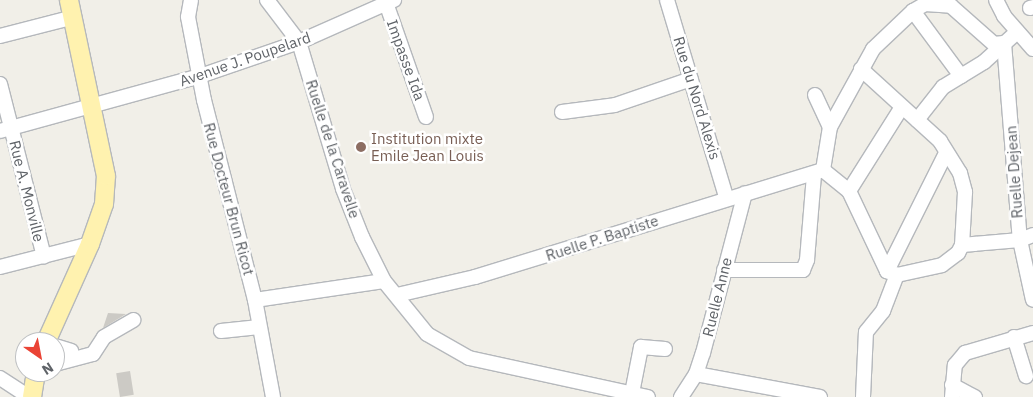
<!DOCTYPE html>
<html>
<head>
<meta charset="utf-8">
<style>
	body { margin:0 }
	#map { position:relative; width:1033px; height:397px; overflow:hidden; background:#f1efe8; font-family:"IBM Plex Sans",sans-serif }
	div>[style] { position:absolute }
	.building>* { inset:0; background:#cccac5; transform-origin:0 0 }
	.roads { filter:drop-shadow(1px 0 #b5b8bc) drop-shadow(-1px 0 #b5b8bc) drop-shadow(0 1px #b5b8bc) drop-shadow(0 -1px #b5b8bc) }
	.minor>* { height:14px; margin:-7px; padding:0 7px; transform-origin:7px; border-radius:7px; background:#fff }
	.major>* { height:18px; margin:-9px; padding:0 9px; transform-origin:9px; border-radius:9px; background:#fff2af }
	.dots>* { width:14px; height:14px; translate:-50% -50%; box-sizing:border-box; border:2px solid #fff; border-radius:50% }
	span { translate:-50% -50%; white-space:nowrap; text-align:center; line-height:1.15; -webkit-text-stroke:5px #fff; paint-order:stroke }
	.street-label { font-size:15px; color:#5f6368 }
	.education-label { font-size:15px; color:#785e54 }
	.left { translate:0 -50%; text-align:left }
	.north { position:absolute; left:15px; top:332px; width:50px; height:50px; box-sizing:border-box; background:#fff; border:1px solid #bfc1c3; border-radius:50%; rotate:147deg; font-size:14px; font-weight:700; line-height:20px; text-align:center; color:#5f6368 }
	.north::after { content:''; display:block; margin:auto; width:18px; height:22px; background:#ea4335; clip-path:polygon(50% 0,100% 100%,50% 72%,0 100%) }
</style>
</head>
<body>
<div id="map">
	<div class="building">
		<div style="clip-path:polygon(108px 313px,126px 314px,103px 328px)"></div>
		<div style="left:130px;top:371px;width:24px;height:14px;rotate:81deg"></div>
	</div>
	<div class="roads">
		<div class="minor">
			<div style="left:191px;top:0;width:17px;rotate:100deg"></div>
			<div style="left:188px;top:17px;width:85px;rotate:79.1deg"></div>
			<div style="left:204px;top:100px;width:206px;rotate:75.7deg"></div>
			<div style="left:255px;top:300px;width:99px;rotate:79.5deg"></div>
			<div style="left:267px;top:0;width:53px;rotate:52.7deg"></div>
			<div style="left:299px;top:42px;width:153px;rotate:73.3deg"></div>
			<div style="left:343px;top:189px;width:52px;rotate:68.4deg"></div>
			<div style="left:362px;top:237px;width:49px;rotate:63.4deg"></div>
			<div style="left:384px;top:281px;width:68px;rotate:50.9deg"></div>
			<div style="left:427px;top:334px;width:48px;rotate:29.7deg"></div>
			<div style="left:469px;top:358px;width:183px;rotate:12.3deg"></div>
			<div style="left:385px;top:0;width:124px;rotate:70.7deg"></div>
			<div style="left:667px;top:0;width:206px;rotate:73.3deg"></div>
			<div style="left:996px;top:0;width:18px;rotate:63deg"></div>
			<div style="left:1004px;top:16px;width:44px;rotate:48.7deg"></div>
			<div style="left:1030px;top:8px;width:3px;rotate:-18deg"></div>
			<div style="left:913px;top:11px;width:81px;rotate:53.6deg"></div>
			<div style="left:0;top:36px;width:76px;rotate:-14.4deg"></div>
			<div style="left:861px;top:69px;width:107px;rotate:42.3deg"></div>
			<div style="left:940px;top:141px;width:38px;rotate:58deg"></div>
			<div style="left:960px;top:173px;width:20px;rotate:75deg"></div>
			<div style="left:965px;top:192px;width:53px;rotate:93.2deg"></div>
			<div style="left:0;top:84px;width:178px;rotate:75.7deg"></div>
			<div style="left:815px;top:95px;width:35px;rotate:65deg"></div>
			<div style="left:562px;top:112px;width:53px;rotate:-7.5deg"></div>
			<div style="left:615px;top:105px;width:80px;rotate:-18.9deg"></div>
			<div style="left:917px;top:120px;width:42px;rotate:-51.8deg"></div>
			<div style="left:943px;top:87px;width:48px;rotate:-31.4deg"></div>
			<div style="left:984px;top:62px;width:45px;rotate:-42.3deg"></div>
			<div style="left:0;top:131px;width:207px;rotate:-15.4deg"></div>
			<div style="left:200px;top:76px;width:105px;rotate:-19deg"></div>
			<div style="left:299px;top:42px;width:104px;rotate:-23.9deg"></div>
			<div style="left:823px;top:170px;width:44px;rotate:-80.8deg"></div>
			<div style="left:830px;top:127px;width:89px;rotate:-61.1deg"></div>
			<div style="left:873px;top:49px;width:55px;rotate:-43.5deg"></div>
			<div style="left:913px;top:11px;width:14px;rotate:-30deg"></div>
			<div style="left:925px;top:4px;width:26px;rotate:4deg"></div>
			<div style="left:951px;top:6px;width:57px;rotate:41.5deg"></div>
			<div style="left:994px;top:44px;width:10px;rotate:-6deg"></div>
			<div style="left:1004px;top:43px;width:198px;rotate:85.4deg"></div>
			<div style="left:1020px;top:240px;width:61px;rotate:77.8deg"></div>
			<div style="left:849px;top:191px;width:99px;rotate:-57.8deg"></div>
			<div style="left:0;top:267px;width:93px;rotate:-14.3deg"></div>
			<div style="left:724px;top:270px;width:79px"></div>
			<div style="left:803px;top:270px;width:11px;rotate:-68deg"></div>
			<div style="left:807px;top:260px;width:85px;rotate:-85.3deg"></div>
			<div style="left:887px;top:271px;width:132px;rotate:-63.4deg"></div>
			<div style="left:397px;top:295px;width:80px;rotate:-13deg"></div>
			<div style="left:475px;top:277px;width:364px;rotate:-17.1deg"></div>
			<div style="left:823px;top:170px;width:33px;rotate:39deg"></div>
			<div style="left:849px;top:191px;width:89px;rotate:64.6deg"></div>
			<div style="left:887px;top:271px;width:11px;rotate:22deg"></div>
			<div style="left:897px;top:275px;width:46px;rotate:-12.5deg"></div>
			<div style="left:942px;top:265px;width:20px;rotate:-37deg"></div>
			<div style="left:958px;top:253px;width:9px;rotate:-63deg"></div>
			<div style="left:962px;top:245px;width:58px;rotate:-4.9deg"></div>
			<div style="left:1020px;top:240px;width:14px;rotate:-21deg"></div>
			<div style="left:255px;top:300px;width:130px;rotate:-8.4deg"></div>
			<div style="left:221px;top:331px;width:36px;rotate:-6deg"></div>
			<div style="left:1014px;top:337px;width:41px;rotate:72.9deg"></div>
			<div style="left:55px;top:346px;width:17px;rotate:17deg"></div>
			<div style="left:55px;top:364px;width:39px;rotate:-15deg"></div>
			<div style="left:93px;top:354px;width:20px;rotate:-57deg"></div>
			<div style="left:104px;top:337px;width:34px;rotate:-30deg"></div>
			<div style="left:696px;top:374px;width:126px;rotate:10.5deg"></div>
			<div style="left:0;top:378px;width:35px;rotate:33deg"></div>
			<div style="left:952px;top:385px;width:26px;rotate:28deg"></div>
			<div style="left:632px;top:393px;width:47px;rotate:-78.9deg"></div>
			<div style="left:641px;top:347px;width:24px;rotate:5deg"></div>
			<div style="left:681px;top:397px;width:27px;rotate:-57deg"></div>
			<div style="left:696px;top:374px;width:22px;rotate:-72deg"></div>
			<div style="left:703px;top:353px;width:165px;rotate:-75.3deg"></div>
			<div style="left:863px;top:397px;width:65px;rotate:-87.4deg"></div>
			<div style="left:866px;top:332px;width:27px;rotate:-51deg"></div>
			<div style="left:883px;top:311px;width:39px;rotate:-69deg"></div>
			<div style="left:952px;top:397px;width:32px;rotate:-85deg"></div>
			<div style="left:955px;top:365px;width:16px;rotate:-50deg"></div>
			<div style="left:965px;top:353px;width:71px;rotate:-16.4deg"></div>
		</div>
		<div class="major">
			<div style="left:46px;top:342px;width:107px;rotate:-65.8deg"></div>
			<div style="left:90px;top:244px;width:42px;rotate:-70.7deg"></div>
			<div style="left:104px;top:204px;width:28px;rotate:-86deg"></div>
			<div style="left:106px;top:176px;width:180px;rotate:-101.9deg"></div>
			<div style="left:32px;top:397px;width:25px;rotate:-81deg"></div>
		</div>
	</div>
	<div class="dots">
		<div style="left:361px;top:147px;background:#8d6e63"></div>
	</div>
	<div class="street-label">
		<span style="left:245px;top:59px;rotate:-19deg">Avenue J. Poupelard</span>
		<span style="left:406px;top:60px;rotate:70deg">Impasse Ida</span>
		<span style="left:697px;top:98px;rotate:73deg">Rue du Nord Alexis</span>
		<span style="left:333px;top:149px;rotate:72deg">Ruelle de la Caravelle</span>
		<span style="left:1014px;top:172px;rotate:-94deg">Ruelle Dejean</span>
		<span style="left:27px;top:191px;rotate:76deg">Rue A. Monville</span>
		<span style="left:229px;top:199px;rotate:75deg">Rue Docteur Brun Ricot</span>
		<span style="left:602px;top:238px;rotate:-18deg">Ruelle P. Baptiste</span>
		<span style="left:717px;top:297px;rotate:-76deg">Ruelle Anne</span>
	</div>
	<div class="education-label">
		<span class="left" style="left:371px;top:147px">Institution mixte<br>Emile Jean Louis</span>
	</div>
	<div class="north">N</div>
</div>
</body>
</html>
